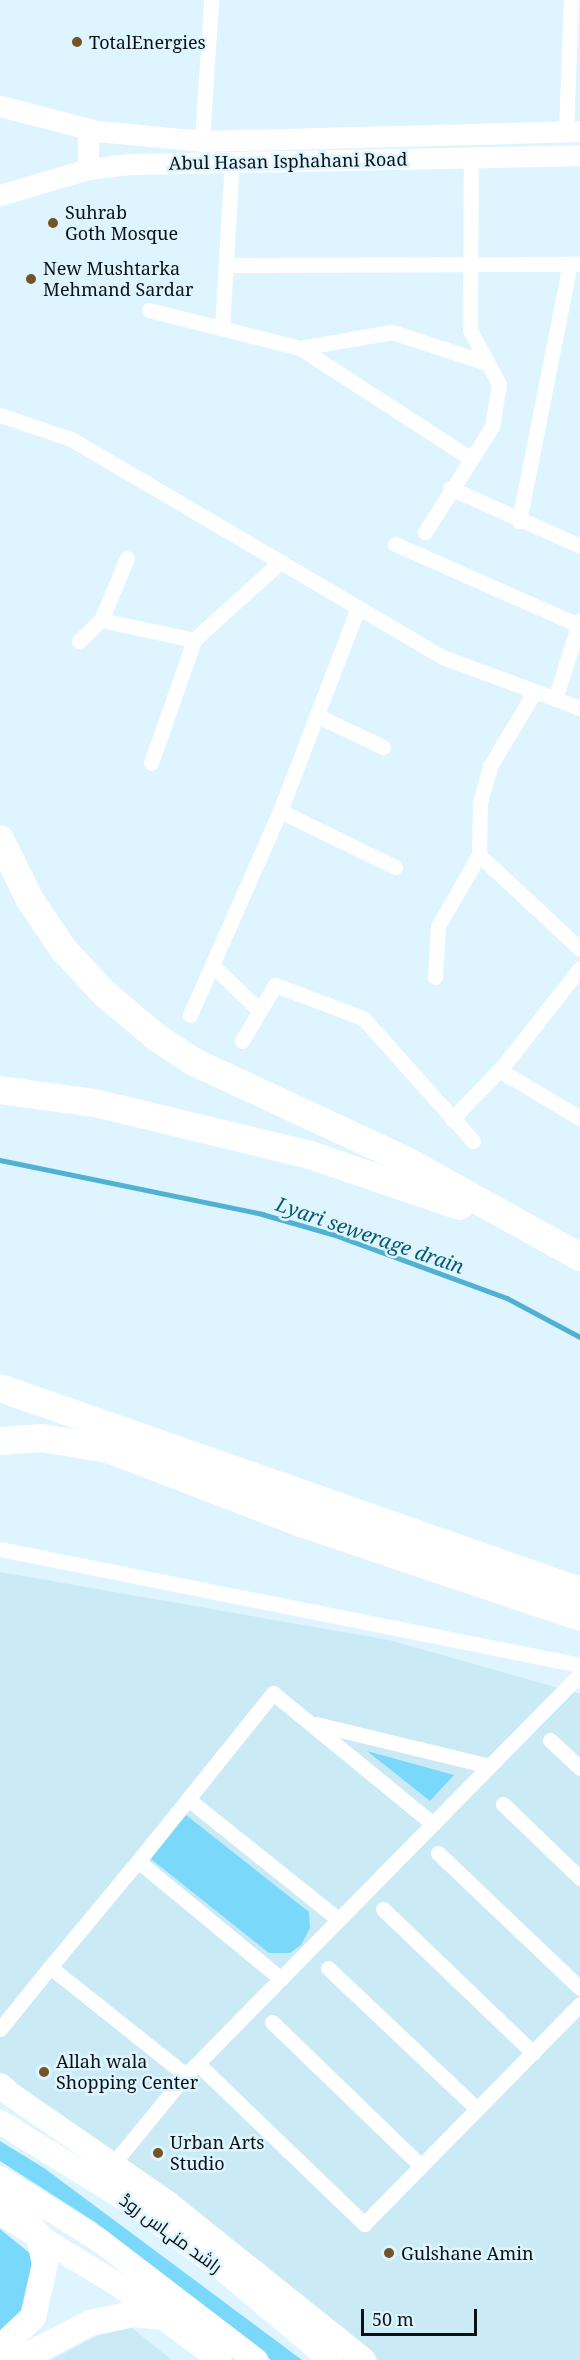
<!DOCTYPE html>
<html>
<head>
<meta charset="utf-8">
<style>
	body { margin:0 }
	#map { position:relative; width:580px; height:2360px; overflow:hidden; background:#def5ff; font-family:"Noto Serif",Cairo,serif }
	div>[style] { position:absolute }
	.built>* { inset:0; background:#caeaf6 }
	.green>* { inset:0; background:#7ad8fb }
	.stream>* { height:4.5px; margin:-2.25px; padding:0 2.25px; transform-origin:2.25px; border-radius:2.25px; background:#50b1d3 }
	.minor>* { height:15px; margin:-7.5px; padding:0 7.5px; transform-origin:7.5px; border-radius:7.5px; background:#fff }
	.secondary>* { height:21px; margin:-10.5px; padding:0 10.5px; transform-origin:10.5px; border-radius:10.5px; background:#fff }
	.primary>* { height:24px; margin:-12px; padding:0 12px; transform-origin:12px; border-radius:12px; background:#fff }
	.trunk>* { height:26px; margin:-13px; padding:0 13px; transform-origin:13px; border-radius:13px; background:#fff }
	.motorway>* { height:28px; margin:-14px; padding:0 14px; transform-origin:14px; border-radius:14px; background:#fff }
	.dots>* { width:16px; height:16px; translate:-50% -50%; box-sizing:border-box; border:3px solid #def5ff; border-radius:50% }
	span { translate:-50% -50%; white-space:nowrap; text-align:center; line-height:1.15; -webkit-text-stroke:5px #def5ff; paint-order:stroke }
	.poi-label { font-size:18px; color:#091114 }
	.left { translate:0 -50%; text-align:left }
	.street-label { font-size:18px; color:#091114 }
	.water-label { font-size:20px; color:#075a72; font-style:italic }
	.scale { position:absolute; left:361px; top:2309px; width:116px; height:27px; box-sizing:border-box; border:3px solid #091114; border-top:0; padding-left:8px; font-size:18px; line-height:21px; white-space:nowrap; color:#091114; -webkit-text-stroke:4px #def5ff; paint-order:stroke }
</style>
</head>
<body>
<div id="map">
	<div class="built">
		<div style="clip-path:polygon(0 1572px,389px 1640px,580px 1694px,580px 2360px,378px 2360px,293px 2289px,0 2092px)"></div>
		<div style="clip-path:polygon(132px 2328px,172px 2360px,51px 2360px,99px 2335px)"></div>
	</div>
	<div class="green">
		<div style="clip-path:polygon(367px 1751px,454px 1775px,430px 1801px)"></div>
		<div style="clip-path:polygon(186px 1815px,309px 1912px,310px 1928px,301px 1945px,290px 1953px,269px 1953px,151px 1859px)"></div>
		<div style="clip-path:polygon(0 2141px,44px 2168px,302px 2360px,271px 2360px,95px 2222px,0 2161px)"></div>
		<div style="clip-path:polygon(0 2229px,32px 2255px,34px 2280px,25px 2309px,0 2334px)"></div>
	</div>
	<div class="stream">
		<div style="left:0;top:1160px;width:268px;rotate:11.6deg"></div>
		<div style="left:262px;top:1214px;width:76px;rotate:16deg"></div>
		<div style="left:335px;top:1235px;width:183px;rotate:20.1deg"></div>
		<div style="left:507px;top:1298px;width:83px;rotate:28.1deg"></div>
	</div>
	<div class="minor">
		<div style="left:566px;top:131px;width:131px;rotate:-87.8deg"></div>
		<div style="left:202px;top:141px;width:141px;rotate:-86.3deg"></div>
		<div style="left:227px;top:265px;width:353px;rotate:-0.2deg"></div>
		<div style="left:149px;top:310px;width:156px;rotate:14.1deg"></div>
		<div style="left:300px;top:348px;width:202px;rotate:32.9deg"></div>
		<div style="left:222px;top:328px;width:166px;rotate:-86.6deg"></div>
		<div style="left:300px;top:348px;width:93px;rotate:-9.9deg"></div>
		<div style="left:392px;top:332px;width:100px;rotate:18.1deg"></div>
		<div style="left:0;top:415px;width:75px;rotate:18.7deg"></div>
		<div style="left:71px;top:439px;width:433px;rotate:30.4deg"></div>
		<div style="left:445px;top:658px;width:144px;rotate:20.3deg"></div>
		<div style="left:450px;top:488px;width:142px;rotate:24deg"></div>
		<div style="left:519px;top:521px;width:262px;rotate:-78.8deg"></div>
		<div style="left:425px;top:532px;width:125px;rotate:-57.5deg"></div>
		<div style="left:492px;top:427px;width:44px;rotate:-80.8deg"></div>
		<div style="left:499px;top:384px;width:61px;rotate:-118.2deg"></div>
		<div style="left:470px;top:330px;width:174px;rotate:-89.7deg"></div>
		<div style="left:395px;top:544px;width:201px;rotate:23.8deg"></div>
		<div style="left:101px;top:620px;width:95px;rotate:12.1deg"></div>
		<div style="left:79px;top:641px;width:30px;rotate:-44deg"></div>
		<div style="left:101px;top:620px;width:67px;rotate:-67.2deg"></div>
		<div style="left:555px;top:699px;width:83px;rotate:-72.4deg"></div>
		<div style="left:318px;top:716px;width:72px;rotate:25.5deg"></div>
		<div style="left:151px;top:763px;width:130px;rotate:-70.7deg"></div>
		<div style="left:194px;top:640px;width:115px;rotate:-42.2deg"></div>
		<div style="left:280px;top:811px;width:128px;rotate:26deg"></div>
		<div style="left:479px;top:855px;width:138px;rotate:42.9deg"></div>
		<div style="left:212px;top:965px;width:65px;rotate:43.8deg"></div>
		<div style="left:435px;top:977px;width:51px;rotate:-86.6deg"></div>
		<div style="left:438px;top:926px;width:82px;rotate:-60deg"></div>
		<div style="left:479px;top:855px;width:53px;rotate:-88.9deg"></div>
		<div style="left:480px;top:802px;width:37px;rotate:-74deg"></div>
		<div style="left:490px;top:766px;width:87px;rotate:-59deg"></div>
		<div style="left:190px;top:1015px;width:223px;rotate:-66.2deg"></div>
		<div style="left:280px;top:811px;width:217px;rotate:-69deg"></div>
		<div style="left:242px;top:1041px;width:65px;rotate:-59.5deg"></div>
		<div style="left:275px;top:985px;width:94px;rotate:20.6deg"></div>
		<div style="left:363px;top:1018px;width:165px;rotate:48.2deg"></div>
		<div style="left:499px;top:1070px;width:94px;rotate:30.7deg"></div>
		<div style="left:452px;top:1119px;width:75px;rotate:-46.1deg"></div>
		<div style="left:504px;top:1065px;width:123px;rotate:-51.9deg"></div>
		<div style="left:0;top:1549px;width:591px;rotate:11.31deg"></div>
		<div style="left:316px;top:1724px;width:179px;rotate:13.6deg"></div>
		<div style="left:550px;top:1740px;width:41px;rotate:43deg"></div>
		<div style="left:188px;top:1799px;width:136px;rotate:-51.3deg"></div>
		<div style="left:273px;top:1693px;width:207px;rotate:39.3deg"></div>
		<div style="left:503px;top:1804px;width:107px;rotate:43.9deg"></div>
		<div style="left:438px;top:1853px;width:196px;rotate:43.6deg"></div>
		<div style="left:138px;top:1861px;width:138px;rotate:129.7deg"></div>
		<div style="left:50px;top:1967px;width:174px;rotate:38.5deg"></div>
		<div style="left:383px;top:1909px;width:208px;rotate:43.8deg"></div>
		<div style="left:328px;top:1968px;width:205px;rotate:43.4deg"></div>
		<div style="left:281px;top:1979px;width:185px;rotate:-140.5deg"></div>
		<div style="left:138px;top:1861px;width:80px;rotate:-51.1deg"></div>
		<div style="left:188px;top:1799px;width:193px;rotate:38.7deg"></div>
		<div style="left:272px;top:2022px;width:207px;rotate:44deg"></div>
		<div style="left:0;top:2029px;width:80px;rotate:-51.1deg"></div>
		<div style="left:198px;top:2064px;width:231px;rotate:43.9deg"></div>
		<div style="left:364px;top:2224px;width:308px;rotate:-45.5deg"></div>
		<div style="left:112px;top:2165px;width:117px;rotate:-50.6deg"></div>
		<div style="left:186px;top:2075px;width:562px;rotate:-45.5deg"></div>
	</div>
	<div class="secondary">
		<div style="left:0;top:106px;width:100px;rotate:14.5deg"></div>
		<div style="left:97px;top:131px;width:105px;rotate:5.4deg"></div>
		<div style="left:202px;top:141px;width:378px;rotate:-1.5deg"></div>
		<div style="left:88px;top:169px;width:40px;rotate:-90deg"></div>
		<div style="left:0;top:195px;width:92px;rotate:-16.5deg"></div>
		<div style="left:88px;top:169px;width:42px;rotate:-6.8deg"></div>
		<div style="left:130px;top:164px;width:450px;rotate:-1.1deg"></div>
	</div>
	<div class="primary">
		<div style="left:0;top:2087px;width:204px;rotate:34.6deg"></div>
		<div style="left:168px;top:2203px;width:251px;rotate:38.7deg"></div>
		<div style="left:0;top:2122px;width:153px;rotate:31.6deg"></div>
		<div style="left:130px;top:2202px;width:119px;rotate:36.1deg"></div>
		<div style="left:226px;top:2272px;width:137px;rotate:40deg"></div>
		<div style="left:0;top:2178px;width:117px;rotate:32.1deg"></div>
		<div style="left:99px;top:2240px;width:198px;rotate:37.4deg"></div>
		<div style="left:0;top:2213px;width:140px;rotate:31.3deg"></div>
		<div style="left:120px;top:2286px;width:124px;rotate:36.5deg"></div>
	</div>
	<div class="trunk">
		<div style="left:0;top:2086px;width:6px;rotate:39deg"></div>
		<div style="left:0;top:2188px;width:62px;rotate:50.9deg"></div>
		<div style="left:39px;top:2236px;width:29px;rotate:78deg"></div>
		<div style="left:45px;top:2264px;width:54px;rotate:102.8deg"></div>
		<div style="left:33px;top:2317px;width:45px;rotate:136.8deg"></div>
		<div style="left:18px;top:2360px;width:81px;rotate:-27.2deg"></div>
		<div style="left:90px;top:2323px;width:43px;rotate:-12.1deg"></div>
		<div style="left:132px;top:2314px;width:34px;rotate:5deg"></div>
	</div>
	<div class="motorway">
		<div style="left:0;top:839px;width:68px;rotate:63.8deg"></div>
		<div style="left:30px;top:900px;width:59px;rotate:56deg"></div>
		<div style="left:63px;top:949px;width:62px;rotate:47deg"></div>
		<div style="left:105px;top:994px;width:67px;rotate:40.1deg"></div>
		<div style="left:156px;top:1037px;width:45px;rotate:33.3deg"></div>
		<div style="left:194px;top:1062px;width:233px;rotate:24.9deg"></div>
		<div style="left:405px;top:1160px;width:200px;rotate:29deg"></div>
		<div style="left:0;top:1090px;width:96px;rotate:7.8deg"></div>
		<div style="left:95px;top:1103px;width:221px;rotate:13.6deg"></div>
		<div style="left:310px;top:1155px;width:158px;rotate:18.8deg"></div>
		<div style="left:0;top:1388px;width:614px;rotate:19.29deg"></div>
		<div style="left:0;top:1441px;width:42px;rotate:-4.1deg"></div>
		<div style="left:42px;top:1438px;width:67px;rotate:9.5deg"></div>
		<div style="left:108px;top:1449px;width:207px;rotate:21deg"></div>
		<div style="left:301px;top:1523px;width:294px;rotate:18.6deg"></div>
	</div>
	<div class="dots">
		<div style="left:77px;top:42px;background:#725428"></div>
		<div style="left:53px;top:223px;background:#725428"></div>
		<div style="left:31px;top:279px;background:#725428"></div>
		<div style="left:44px;top:2072px;background:#725428"></div>
		<div style="left:158px;top:2153px;background:#725428"></div>
		<div style="left:389px;top:2253px;background:#725428"></div>
	</div>
	<div class="poi-label">
		<span class="left" style="left:89px;top:42px">TotalEnergies</span>
		<span class="left" style="left:65px;top:223px">Suhrab<br>Goth Mosque</span>
		<span class="left" style="left:43px;top:279px">New Mushtarka<br>Mehmand Sardar</span>
		<span class="left" style="left:56px;top:2072px">Allah wala<br>Shopping Center</span>
		<span class="left" style="left:170px;top:2153px">Urban Arts<br>Studio</span>
		<span class="left" style="left:401px;top:2253px">Gulshane Amin</span>
	</div>
	<div class="street-label">
		<span style="left:288px;top:161px;rotate:-1deg">Abul Hasan Isphahani Road</span>
		<span style="left:171px;top:2233px;rotate:36deg">راشد منہاس روڈ</span>
	</div>
	<div class="water-label">
		<span style="left:370px;top:1235px;rotate:19deg">Lyari sewerage drain</span>
	</div>
	<div class="scale">50 m</div>
</div>
</body>
</html>
